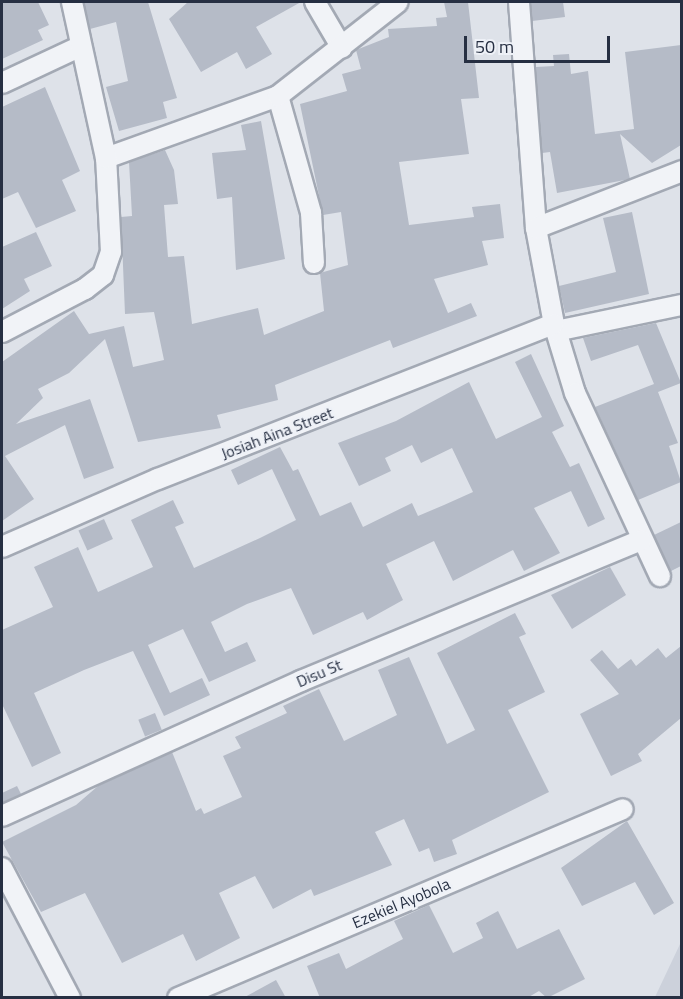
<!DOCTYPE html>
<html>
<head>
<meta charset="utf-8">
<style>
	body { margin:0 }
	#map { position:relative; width:683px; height:999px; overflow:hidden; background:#dee2e9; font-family:"Titillium Web",sans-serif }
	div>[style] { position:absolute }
	.built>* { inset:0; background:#ccd1db }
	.building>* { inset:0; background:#b5bbc7; transform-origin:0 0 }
	.roads { filter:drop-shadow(2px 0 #a3a9b4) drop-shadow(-2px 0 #a3a9b4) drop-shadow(0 2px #a3a9b4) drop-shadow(0 -2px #a3a9b4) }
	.minor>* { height:20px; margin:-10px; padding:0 10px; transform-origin:10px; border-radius:10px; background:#f1f3f7 }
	span { translate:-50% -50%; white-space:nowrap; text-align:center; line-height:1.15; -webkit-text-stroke:4.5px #eef1f7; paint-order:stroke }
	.street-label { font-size:16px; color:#262f42 }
	.frame { position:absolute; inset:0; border:3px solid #262f42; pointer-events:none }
	.scale { position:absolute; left:464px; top:36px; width:146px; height:27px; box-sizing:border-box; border:3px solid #262f42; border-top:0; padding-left:8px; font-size:18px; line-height:21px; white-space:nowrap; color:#262f42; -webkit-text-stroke:4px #eef1f7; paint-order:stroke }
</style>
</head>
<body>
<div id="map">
	<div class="built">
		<div style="clip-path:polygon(681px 942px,681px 997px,655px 997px)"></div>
	</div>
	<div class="building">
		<div style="clip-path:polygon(2px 2px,38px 2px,49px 25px,38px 30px,43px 40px,2px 59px)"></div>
		<div style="clip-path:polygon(84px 2px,148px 2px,177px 98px,163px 102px,167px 118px,119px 131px,106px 87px,128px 81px,116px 22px,90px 29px)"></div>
		<div style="clip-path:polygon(188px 2px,301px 2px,256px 27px,272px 54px,246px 69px,237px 52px,201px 72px,169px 19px)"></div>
		<div style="clip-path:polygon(444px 2px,468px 2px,479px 98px,461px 99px,469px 154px,399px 162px,409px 225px,474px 217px,472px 207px,500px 204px,504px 238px,482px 241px,488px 265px,434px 279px,448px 313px,471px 303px,477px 316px,393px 348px,390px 340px,275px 385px,278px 400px,217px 415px,221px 428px,138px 442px,105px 339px,69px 373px,38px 389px,43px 398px,16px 424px,90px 399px,114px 468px,84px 479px,65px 425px,5px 456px,34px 499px,2px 521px,2px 362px,74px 311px,89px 334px,124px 326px,133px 367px,164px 360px,154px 312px,125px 314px,121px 217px,132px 216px,129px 162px,165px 150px,174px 170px,178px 204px,164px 205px,168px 257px,184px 256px,192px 324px,258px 308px,264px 335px,324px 311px,320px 273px,348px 265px,341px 212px,323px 215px,300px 104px,347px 91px,342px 74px,361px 69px,356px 50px,389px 37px,388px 29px,437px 26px,436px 18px,447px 17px)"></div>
		<div style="clip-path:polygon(531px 2px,563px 2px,565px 17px,532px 21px)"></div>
		<div style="clip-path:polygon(681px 45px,681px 145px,652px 163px,620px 134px,630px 179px,557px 193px,550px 152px,542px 153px,536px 67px,554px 66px,553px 55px,569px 54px,571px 74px,588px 71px,595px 134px,634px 129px,625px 52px)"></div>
		<div style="clip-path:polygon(45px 87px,80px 171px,62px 180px,76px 211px,36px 228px,18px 192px,2px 199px,2px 107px)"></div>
		<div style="clip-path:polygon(261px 121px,285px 259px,236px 270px,232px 197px,217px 199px,212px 153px,246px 150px,241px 125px)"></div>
		<div style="clip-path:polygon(632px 212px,649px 294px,565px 313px,559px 286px,616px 272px,603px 218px)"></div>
		<div style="clip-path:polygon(36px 232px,52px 266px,24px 279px,30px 291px,2px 309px,2px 247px)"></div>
		<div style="clip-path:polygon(656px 323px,681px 383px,658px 392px,678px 443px,669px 446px,681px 482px,638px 500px,595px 407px,654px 384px,638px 345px,591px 361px,583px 338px)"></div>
		<div style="clip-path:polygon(531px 354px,564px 426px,552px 432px,570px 467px,579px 463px,605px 519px,588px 527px,571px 491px,534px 508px,560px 553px,524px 571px,513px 550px,453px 581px,434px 541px,386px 564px,403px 600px,367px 620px,363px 612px,313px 635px,291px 588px,247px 604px,211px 622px,225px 652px,247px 642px,256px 661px,209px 682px,183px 629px,148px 645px,170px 693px,202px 678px,210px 695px,164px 716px,133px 651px,84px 670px,34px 693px,61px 753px,32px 767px,2px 704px,2px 630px,53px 607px,34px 567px,78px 547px,98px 592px,153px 567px,131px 520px,173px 500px,184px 523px,175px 527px,194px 568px,260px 538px,296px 520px,272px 469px,238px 485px,231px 470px,280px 447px,293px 471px,298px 469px,320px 516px,351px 502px,363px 527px,412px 503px,418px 516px,444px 505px,473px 492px,452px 448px,421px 463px,412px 445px,385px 458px,391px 471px,359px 486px,338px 443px,396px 421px,469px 382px,496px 439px,542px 417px,515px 362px)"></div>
		<div style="left:104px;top:519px;width:22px;height:28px;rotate:66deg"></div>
		<div style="clip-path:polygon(681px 522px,681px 566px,671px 571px,654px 535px)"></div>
		<div style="clip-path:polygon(610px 567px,626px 595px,572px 629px,551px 595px)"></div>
		<div style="clip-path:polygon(515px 613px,526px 634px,519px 637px,545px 692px,508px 710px,549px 792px,452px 840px,457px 854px,434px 862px,429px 848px,419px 852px,404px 819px,375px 832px,392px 865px,314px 896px,311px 889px,273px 909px,255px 876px,219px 893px,240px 938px,196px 961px,183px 934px,122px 963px,85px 893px,41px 912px,2px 842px,76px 805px,98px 786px,172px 752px,196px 811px,201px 808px,204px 814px,242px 797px,223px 756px,241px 748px,235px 737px,287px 713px,283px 706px,319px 689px,344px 741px,397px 715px,378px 670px,409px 657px,447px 744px,475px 730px,437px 653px)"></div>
		<div style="clip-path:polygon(681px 646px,681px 718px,638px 754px,642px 761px,611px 776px,580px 714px,619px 694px,590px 660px,602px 650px,618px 669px,631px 659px,636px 666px,658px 648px,666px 658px)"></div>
		<div style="left:155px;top:713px;width:18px;height:18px;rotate:68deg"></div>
		<div style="clip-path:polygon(17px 786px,21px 794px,2px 803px,2px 793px)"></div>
		<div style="clip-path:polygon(627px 821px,674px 903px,654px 915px,635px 882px,582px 906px,561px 868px)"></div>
		<div style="clip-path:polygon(429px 905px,453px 953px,483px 938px,476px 923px,498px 911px,517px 949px,559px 929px,585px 979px,547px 998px,539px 991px,527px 998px,320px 998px,307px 966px,339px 953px,346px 969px,403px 939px,394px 921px)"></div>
		<div style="clip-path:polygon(276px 980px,286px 998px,243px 998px)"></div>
	</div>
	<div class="roads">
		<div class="minor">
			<div style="left:315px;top:2px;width:53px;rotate:59.6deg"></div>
			<div style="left:519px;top:2px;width:227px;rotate:85.7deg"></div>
			<div style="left:536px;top:228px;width:98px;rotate:79.4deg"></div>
			<div style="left:554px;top:324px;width:72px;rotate:73.1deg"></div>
			<div style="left:575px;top:393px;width:202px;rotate:65.1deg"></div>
			<div style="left:2px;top:83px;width:85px;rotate:-25.1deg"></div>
			<div style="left:278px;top:96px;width:122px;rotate:74.2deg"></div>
			<div style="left:311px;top:213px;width:50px;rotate:86.6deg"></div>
			<div style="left:106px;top:158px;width:183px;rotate:-19.8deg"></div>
			<div style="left:278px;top:96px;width:152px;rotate:-38.1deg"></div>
			<div style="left:536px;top:228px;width:157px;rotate:-21.3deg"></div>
			<div style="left:556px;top:331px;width:129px;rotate:-11.7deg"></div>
			<div style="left:2px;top:332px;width:93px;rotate:-27.4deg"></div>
			<div style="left:85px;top:289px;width:23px;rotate:-38deg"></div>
			<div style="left:103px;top:275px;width:24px;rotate:-71deg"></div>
			<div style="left:111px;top:252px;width:94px;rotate:-93deg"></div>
			<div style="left:106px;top:158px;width:160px;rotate:-102.3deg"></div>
			<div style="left:2px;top:547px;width:170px;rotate:-23.6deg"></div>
			<div style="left:158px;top:479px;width:425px;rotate:-21.4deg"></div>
			<div style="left:2px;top:816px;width:328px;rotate:-24.3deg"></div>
			<div style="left:301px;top:681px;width:368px;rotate:-22.5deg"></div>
			<div style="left:2px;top:868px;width:147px;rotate:62.4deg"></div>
			<div style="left:178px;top:998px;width:483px;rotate:-23deg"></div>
		</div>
	</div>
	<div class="street-label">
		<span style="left:277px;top:433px;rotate:-21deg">Josiah Aina Street</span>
		<span style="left:319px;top:673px;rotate:-23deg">Disu St</span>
		<span style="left:401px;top:903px;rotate:-23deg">Ezekiel Ayobola</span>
	</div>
	<div class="frame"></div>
	<div class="scale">50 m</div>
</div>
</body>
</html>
